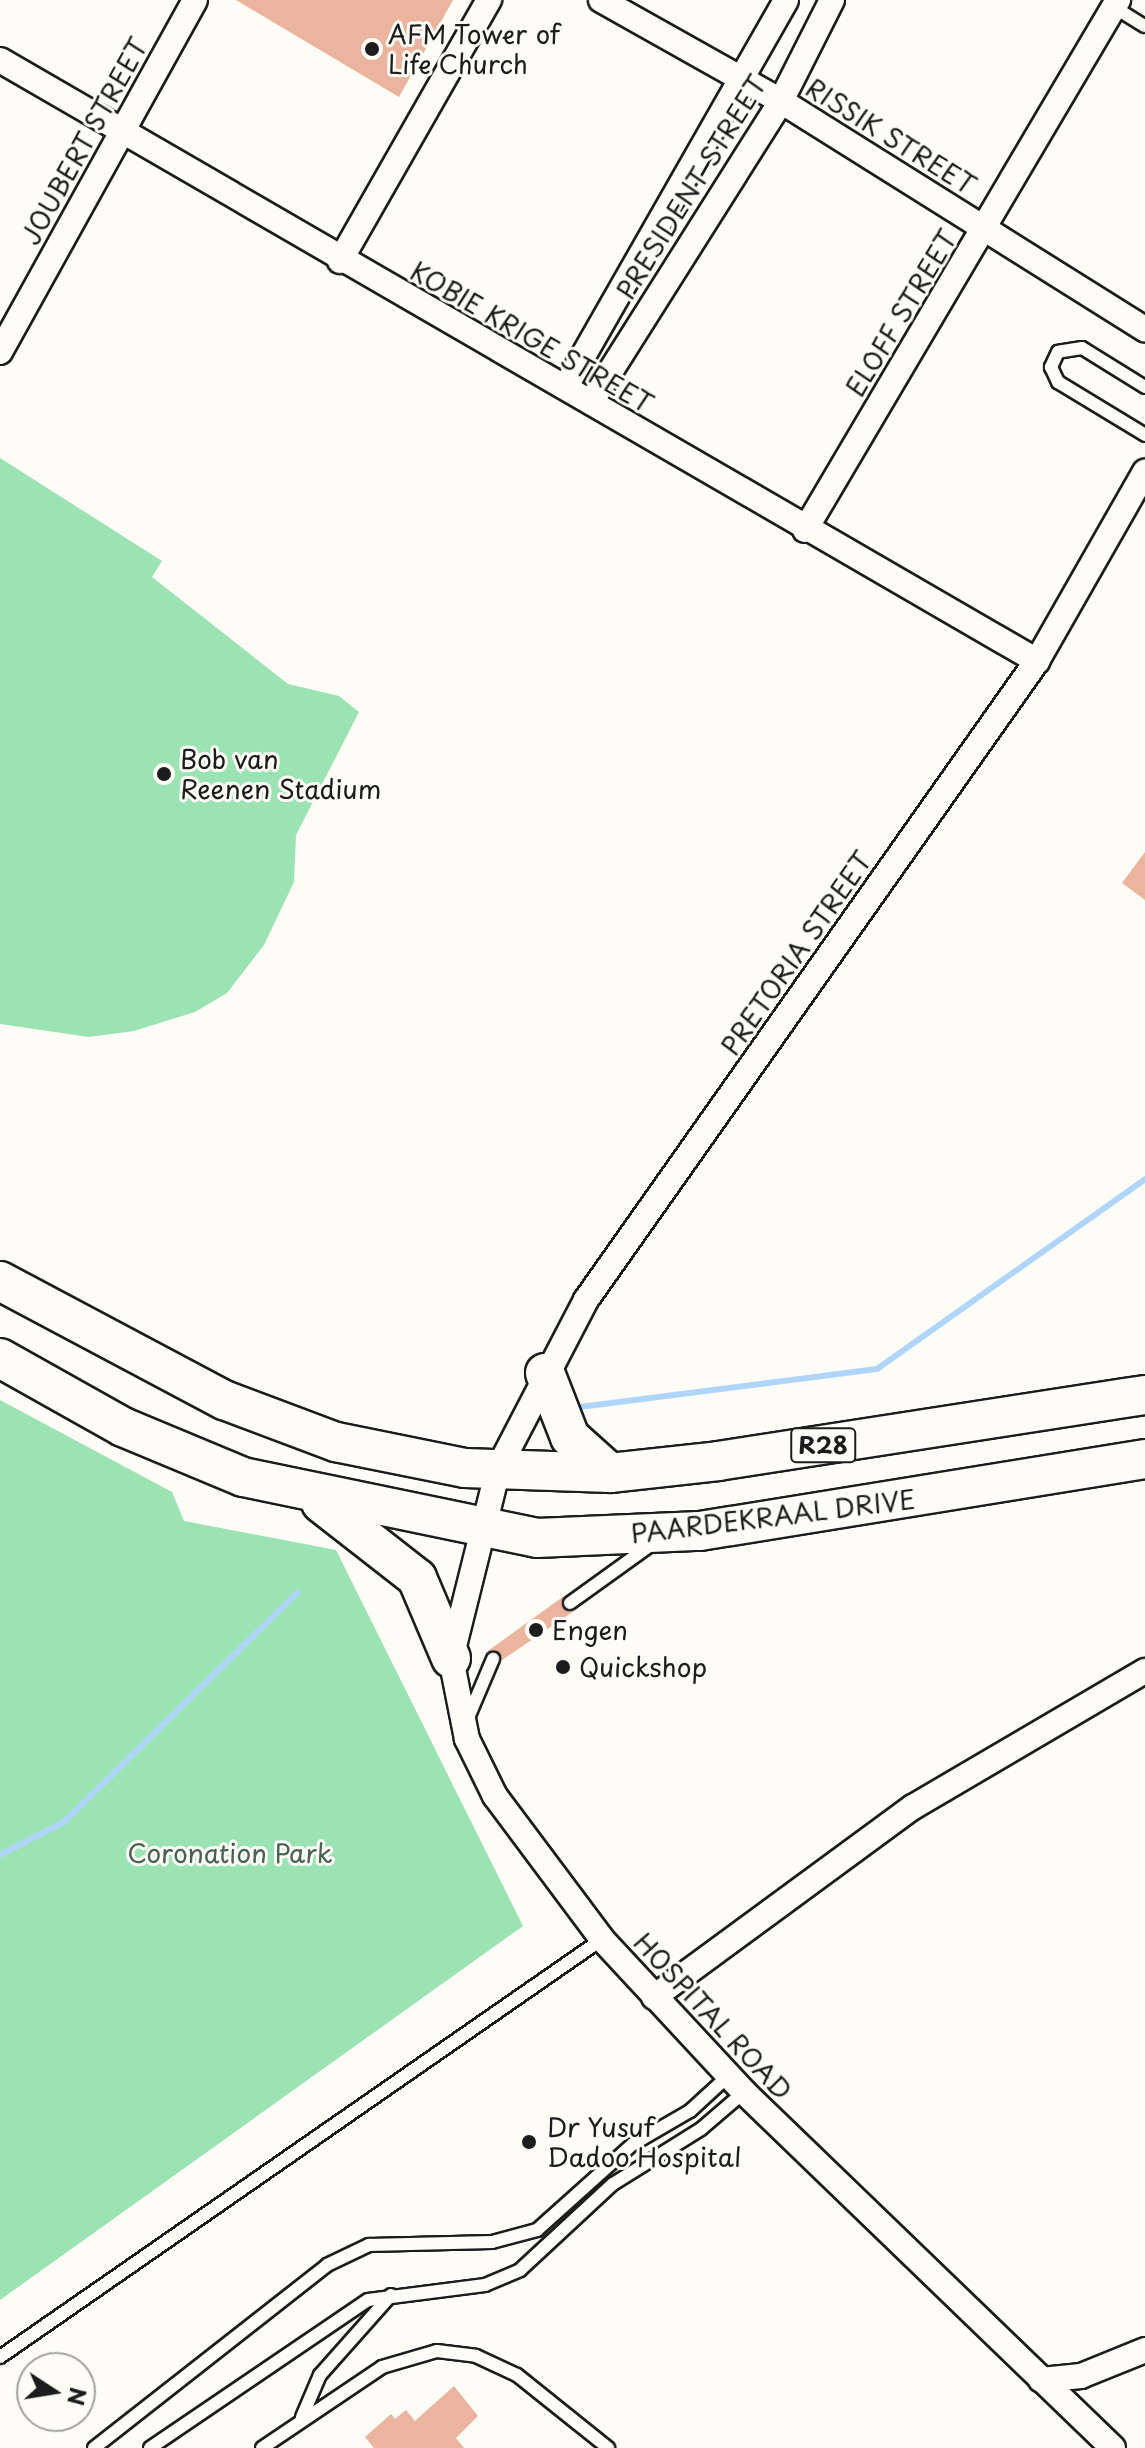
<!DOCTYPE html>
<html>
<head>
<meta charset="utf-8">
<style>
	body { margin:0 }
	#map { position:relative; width:1145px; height:2448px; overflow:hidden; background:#fdfcf7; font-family:"Playpen Sans",sans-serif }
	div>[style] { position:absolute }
	.green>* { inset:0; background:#9be3b2 }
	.stream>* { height:6px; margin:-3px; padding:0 3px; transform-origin:3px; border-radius:3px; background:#afd6f9 }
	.building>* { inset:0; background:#eab49e }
	.roads { filter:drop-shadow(2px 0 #1c1c1c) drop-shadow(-2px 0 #1c1c1c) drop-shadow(0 2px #1c1c1c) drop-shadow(0 -2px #1c1c1c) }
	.lane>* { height:12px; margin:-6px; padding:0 6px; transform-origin:6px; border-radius:6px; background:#fdfcf7 }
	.street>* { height:24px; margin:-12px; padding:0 12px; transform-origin:12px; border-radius:12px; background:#fdfcf7 }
	.primary>* { height:38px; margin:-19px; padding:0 19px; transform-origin:19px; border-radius:19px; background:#fdfcf7 }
	.dots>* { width:22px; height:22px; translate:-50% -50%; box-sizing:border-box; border:4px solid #fdfcf7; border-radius:50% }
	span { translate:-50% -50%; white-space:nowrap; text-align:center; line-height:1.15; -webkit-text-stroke:6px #fdfcf7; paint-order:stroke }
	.shield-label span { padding:2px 6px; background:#fdfcf7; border:2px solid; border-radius:6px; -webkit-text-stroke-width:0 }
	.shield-label { font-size:24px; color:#1c1c1c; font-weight:700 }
	.poi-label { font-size:26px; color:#1c1c1c }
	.left { translate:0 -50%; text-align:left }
	.street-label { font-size:26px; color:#1c1c1c }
	.park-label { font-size:26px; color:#486250 }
	.north { position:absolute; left:16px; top:2352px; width:80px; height:80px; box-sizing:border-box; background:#fdfcf7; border:2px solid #a3a29f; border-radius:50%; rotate:102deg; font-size:22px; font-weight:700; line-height:32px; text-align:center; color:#1c1c1c }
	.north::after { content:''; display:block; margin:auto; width:28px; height:36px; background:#1c1c1c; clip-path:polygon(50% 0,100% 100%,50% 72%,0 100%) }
</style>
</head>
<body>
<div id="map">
	<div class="green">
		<div style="clip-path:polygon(0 458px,162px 561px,152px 577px,288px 684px,339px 696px,359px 712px,296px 835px,294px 882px,264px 945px,227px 993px,195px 1012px,134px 1031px,89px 1037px,0 1024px)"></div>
		<div style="clip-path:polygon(0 1400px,172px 1492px,184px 1521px,336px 1550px,523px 1926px,0 2300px)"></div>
	</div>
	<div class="stream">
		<div style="left:572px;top:1408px;width:307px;rotate:-7.3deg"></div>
		<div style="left:877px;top:1369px;width:329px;rotate:-35.3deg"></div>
		<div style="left:0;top:1855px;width:72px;rotate:-27.3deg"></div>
		<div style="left:64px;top:1822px;width:327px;rotate:-44.5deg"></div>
	</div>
	<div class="building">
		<div style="clip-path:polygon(236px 0,453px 0,399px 97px)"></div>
		<div style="clip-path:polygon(1145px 852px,1145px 900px,1122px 883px)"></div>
		<div style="clip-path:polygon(564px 1596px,562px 1608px,574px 1611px,502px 1660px,488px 1651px)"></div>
		<div style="clip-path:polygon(454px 2386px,478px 2416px,456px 2438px,464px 2448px,374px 2448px,365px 2437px,391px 2414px,395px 2419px,406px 2410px,415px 2421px)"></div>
	</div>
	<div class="roads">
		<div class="lane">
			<div style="left:1114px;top:7px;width:36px;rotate:32deg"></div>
			<div style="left:1145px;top:387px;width:74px;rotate:-148.2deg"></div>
			<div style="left:1082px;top:348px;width:24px;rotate:171deg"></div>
			<div style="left:1058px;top:352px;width:17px;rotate:115deg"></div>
			<div style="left:1051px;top:367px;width:17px;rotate:65deg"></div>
			<div style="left:1058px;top:382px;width:102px;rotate:31.3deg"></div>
			<div style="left:570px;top:1603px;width:105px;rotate:-35.7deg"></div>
			<div style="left:465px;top:1725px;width:72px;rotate:-67deg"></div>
			<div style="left:0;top:2357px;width:733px;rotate:-34.77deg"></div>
			<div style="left:302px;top:2417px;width:46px;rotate:-66.8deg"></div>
			<div style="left:320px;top:2375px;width:107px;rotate:-48.4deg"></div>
			<div style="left:94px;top:2448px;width:296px;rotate:-38.1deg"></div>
			<div style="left:327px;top:2265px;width:47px;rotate:-25.5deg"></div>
			<div style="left:369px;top:2245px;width:123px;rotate:-1.4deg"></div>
			<div style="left:492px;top:2242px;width:47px;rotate:-14.9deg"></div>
			<div style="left:537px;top:2230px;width:129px;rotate:-41.9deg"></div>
			<div style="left:633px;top:2144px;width:66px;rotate:-30.1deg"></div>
			<div style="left:690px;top:2111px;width:52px;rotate:-42.6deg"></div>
			<div style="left:150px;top:2448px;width:263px;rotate:-34.2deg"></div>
			<div style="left:368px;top:2300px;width:118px;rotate:-7.3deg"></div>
			<div style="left:485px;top:2285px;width:38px;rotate:-23deg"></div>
			<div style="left:520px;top:2270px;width:127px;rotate:-42.8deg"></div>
			<div style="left:613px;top:2184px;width:104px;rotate:-32deg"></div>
			<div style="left:701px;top:2129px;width:57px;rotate:-40.7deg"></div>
			<div style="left:262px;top:2448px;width:145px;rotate:-34deg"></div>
			<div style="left:382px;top:2367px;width:57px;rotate:-16.2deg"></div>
			<div style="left:437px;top:2351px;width:39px;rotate:7deg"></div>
			<div style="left:476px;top:2356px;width:45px;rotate:24.9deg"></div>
			<div style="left:517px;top:2375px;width:117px;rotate:38.7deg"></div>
		</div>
		<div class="street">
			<div style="left:601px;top:0;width:206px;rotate:29.3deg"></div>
			<div style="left:781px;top:101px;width:430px;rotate:32.1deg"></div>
			<div style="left:0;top:60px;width:1199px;rotate:30.09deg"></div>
			<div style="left:340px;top:261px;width:301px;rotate:-60.3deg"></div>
			<div style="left:0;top:352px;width:402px;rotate:-61deg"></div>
			<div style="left:566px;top:386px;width:444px;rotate:-60.3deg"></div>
			<div style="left:591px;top:402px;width:356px;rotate:-57.7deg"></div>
			<div style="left:781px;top:101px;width:113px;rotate:-63.2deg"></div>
			<div style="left:805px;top:530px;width:616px;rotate:-59.44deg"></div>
			<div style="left:654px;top:1997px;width:321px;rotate:-36.3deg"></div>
			<div style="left:913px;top:1807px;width:269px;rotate:-30.4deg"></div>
			<div style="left:1041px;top:2380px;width:40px;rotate:-5.7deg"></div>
			<div style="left:1081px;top:2376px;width:69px;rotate:-22.1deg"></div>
			<div style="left:1113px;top:2448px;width:513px;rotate:-136.03deg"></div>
			<div style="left:744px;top:2092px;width:209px;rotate:-132.9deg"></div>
			<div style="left:602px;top:1939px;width:179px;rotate:-126.8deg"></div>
			<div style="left:495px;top:1796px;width:64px;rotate:-116.2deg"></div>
			<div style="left:467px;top:1739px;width:83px;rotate:-101.2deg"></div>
			<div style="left:451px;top:1658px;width:195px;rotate:-76deg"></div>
			<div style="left:498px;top:1469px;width:191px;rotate:-62.5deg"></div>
			<div style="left:586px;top:1300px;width:782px;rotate:-54.79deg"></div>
			<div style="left:1037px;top:661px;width:218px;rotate:-60.3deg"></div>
		</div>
		<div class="primary">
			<div style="left:0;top:1281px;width:254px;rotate:28deg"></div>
			<div style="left:224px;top:1400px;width:120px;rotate:20.6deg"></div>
			<div style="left:336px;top:1442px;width:132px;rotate:11.4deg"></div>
			<div style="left:465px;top:1468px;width:145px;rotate:2deg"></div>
			<div style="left:610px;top:1473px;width:109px;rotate:-6.3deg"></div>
			<div style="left:718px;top:1461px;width:432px;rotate:-8.8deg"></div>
			<div style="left:0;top:1358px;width:141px;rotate:29.3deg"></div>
			<div style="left:123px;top:1427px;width:130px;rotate:22.6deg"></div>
			<div style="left:243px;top:1477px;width:300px;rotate:11.7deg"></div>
			<div style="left:537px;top:1538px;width:163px;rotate:-2.5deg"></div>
			<div style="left:700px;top:1531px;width:451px;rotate:-9.2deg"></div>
			<div style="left:545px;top:1373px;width:69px;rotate:68.7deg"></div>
			<div style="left:570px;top:1437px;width:54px;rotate:42deg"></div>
			<div style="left:321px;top:1503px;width:122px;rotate:38deg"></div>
			<div style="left:417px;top:1578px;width:87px;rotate:67deg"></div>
		</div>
	</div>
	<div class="dots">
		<div style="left:372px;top:49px;background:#1c1c1c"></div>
		<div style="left:164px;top:774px;background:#1c1c1c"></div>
		<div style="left:536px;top:1630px;background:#1c1c1c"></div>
		<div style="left:563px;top:1667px;background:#1c1c1c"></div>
		<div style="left:529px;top:2142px;background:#1c1c1c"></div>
	</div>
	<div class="shield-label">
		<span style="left:823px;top:1445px">R28</span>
	</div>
	<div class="poi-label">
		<span class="left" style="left:388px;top:49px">AFM Tower of<br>Life Church</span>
		<span class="left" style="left:180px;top:774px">Bob van<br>Reenen Stadium</span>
		<span class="left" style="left:552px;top:1630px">Engen</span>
		<span class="left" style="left:579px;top:1667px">Quickshop</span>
		<span class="left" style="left:547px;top:2142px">Dr Yusuf<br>Dadoo Hospital</span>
	</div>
	<div class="street-label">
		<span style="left:891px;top:136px;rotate:32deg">RISSIK STREET</span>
		<span style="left:84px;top:141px;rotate:-61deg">JOUBERT STREET</span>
		<span style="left:691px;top:187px;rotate:-58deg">PRESIDENT STREET</span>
		<span style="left:901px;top:313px;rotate:-59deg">ELOFF STREET</span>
		<span style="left:532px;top:337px;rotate:30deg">KOBIE KRIGE STREET</span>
		<span style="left:796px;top:953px;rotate:-55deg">PRETORIA STREET</span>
		<span style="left:773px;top:1516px;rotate:-7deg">PAARDEKRAAL DRIVE</span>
		<span style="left:713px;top:2016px;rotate:47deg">HOSPITAL ROAD</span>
	</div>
	<div class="park-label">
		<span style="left:230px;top:1853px">Coronation Park</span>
	</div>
	<div class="north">N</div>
</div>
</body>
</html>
